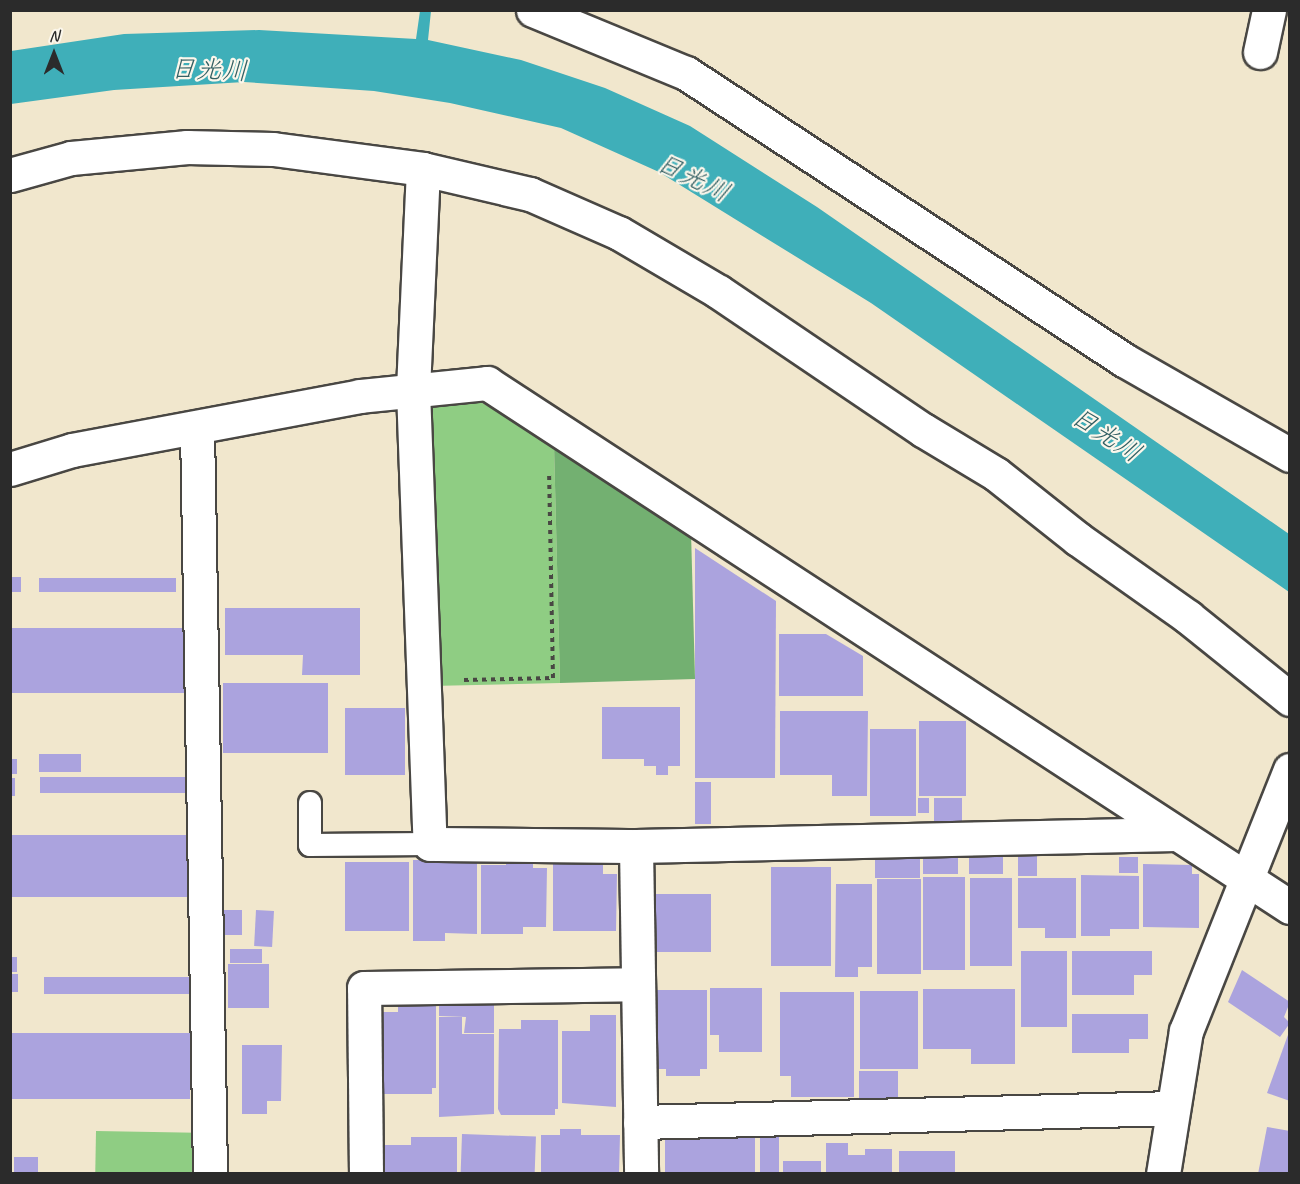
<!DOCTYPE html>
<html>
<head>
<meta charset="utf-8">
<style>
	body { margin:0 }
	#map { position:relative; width:1300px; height:1184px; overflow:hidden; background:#f1e7cd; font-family:Caveat,"Klee One",sans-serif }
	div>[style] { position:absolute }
	.green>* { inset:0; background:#8fcd83; transform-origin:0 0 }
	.forest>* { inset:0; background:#73b071 }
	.water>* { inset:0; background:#3fafb9 }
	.building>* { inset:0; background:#aba3de; transform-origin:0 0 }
	.path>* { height:4px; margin-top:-2px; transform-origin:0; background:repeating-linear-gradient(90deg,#494743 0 4.5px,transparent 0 9px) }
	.roads { filter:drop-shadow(2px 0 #494743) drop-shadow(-2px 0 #494743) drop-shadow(0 2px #494743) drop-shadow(0 -2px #494743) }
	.lane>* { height:22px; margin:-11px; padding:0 11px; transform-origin:11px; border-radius:11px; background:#fff }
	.street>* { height:33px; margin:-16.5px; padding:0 16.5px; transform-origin:16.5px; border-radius:16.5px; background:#fff }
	span { translate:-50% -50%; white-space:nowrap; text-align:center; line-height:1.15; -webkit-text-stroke:4.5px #fbf7ec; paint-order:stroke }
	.water-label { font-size:26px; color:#336064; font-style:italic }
	.frame { position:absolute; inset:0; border:12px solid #2b2b2b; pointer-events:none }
	.north { position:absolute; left:24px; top:24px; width:60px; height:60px; -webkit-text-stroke:4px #fbf7ec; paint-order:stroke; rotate:0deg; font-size:16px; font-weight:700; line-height:24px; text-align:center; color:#2b2b2b }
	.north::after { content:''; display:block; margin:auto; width:21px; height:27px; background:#2b2b2b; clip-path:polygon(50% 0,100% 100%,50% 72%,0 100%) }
</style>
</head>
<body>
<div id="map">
	<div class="green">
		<div style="clip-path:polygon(434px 401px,479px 401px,554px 445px,560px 683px,431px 686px,421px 416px)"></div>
		<div style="left:96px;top:1131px;width:100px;height:43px;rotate:1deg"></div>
	</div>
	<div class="forest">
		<div style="clip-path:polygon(554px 445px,691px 532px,695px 679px,560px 683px)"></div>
	</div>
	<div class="water">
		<div style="clip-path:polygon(420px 11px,431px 11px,428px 40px,521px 60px,605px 88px,690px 126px,817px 207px,1289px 534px,1289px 592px,871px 303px,659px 172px,561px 128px,450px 103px,374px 91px,244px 82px,114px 90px,11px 104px,11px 51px,124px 34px,259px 30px,416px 39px)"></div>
	</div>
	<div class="building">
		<div style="clip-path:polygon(695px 548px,776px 601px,775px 778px,695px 778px)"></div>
		<div style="left:10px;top:577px;width:11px;height:15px"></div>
		<div style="left:39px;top:578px;width:137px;height:14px"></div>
		<div style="clip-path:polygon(225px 608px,360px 608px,360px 675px,302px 675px,303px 655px,225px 655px)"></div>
		<div style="left:10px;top:628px;width:177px;height:65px"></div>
		<div style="clip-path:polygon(779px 634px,826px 634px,863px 656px,863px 696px,779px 696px)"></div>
		<div style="left:223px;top:683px;width:105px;height:70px"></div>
		<div style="clip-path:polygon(602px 707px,680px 707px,680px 766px,668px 766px,668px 775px,656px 775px,656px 766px,644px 766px,644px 759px,602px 759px)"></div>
		<div style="left:345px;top:708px;width:60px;height:67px"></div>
		<div style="clip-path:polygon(780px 711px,868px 711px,867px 796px,832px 796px,832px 775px,780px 775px)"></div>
		<div style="left:919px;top:721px;width:47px;height:75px"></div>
		<div style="left:870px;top:729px;width:46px;height:87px"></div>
		<div style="left:39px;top:754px;width:42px;height:18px"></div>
		<div style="left:10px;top:759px;width:7px;height:15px"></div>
		<div style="left:40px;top:777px;width:149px;height:16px"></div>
		<div style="left:10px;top:778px;width:5px;height:18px"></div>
		<div style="left:695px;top:782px;width:16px;height:42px"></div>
		<div style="left:918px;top:798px;width:11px;height:15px"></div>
		<div style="left:934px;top:798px;width:28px;height:24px"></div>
		<div style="left:10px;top:835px;width:178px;height:62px"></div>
		<div style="left:923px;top:850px;width:35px;height:24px"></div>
		<div style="left:969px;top:850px;width:34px;height:24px"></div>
		<div style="left:875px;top:851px;width:45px;height:27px"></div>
		<div style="left:1018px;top:856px;width:19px;height:20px"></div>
		<div style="clip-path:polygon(506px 857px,533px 857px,533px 868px,547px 868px,546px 927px,523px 927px,523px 934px,481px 934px,481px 865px,506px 865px)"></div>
		<div style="left:1119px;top:857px;width:19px;height:16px"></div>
		<div style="clip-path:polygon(413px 860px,477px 860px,477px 934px,445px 933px,445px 941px,413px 941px)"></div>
		<div style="left:345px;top:862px;width:64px;height:69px"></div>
		<div style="clip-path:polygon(553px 863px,603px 863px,603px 874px,617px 874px,616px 931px,553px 931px)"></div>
		<div style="clip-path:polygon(1143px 864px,1192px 865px,1192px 874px,1199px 874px,1199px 928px,1143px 927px)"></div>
		<div style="left:771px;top:867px;width:60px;height:99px"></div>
		<div style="clip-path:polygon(1081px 875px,1139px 876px,1139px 929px,1110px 929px,1110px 936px,1081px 936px)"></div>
		<div style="left:923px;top:877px;width:42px;height:93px"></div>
		<div style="left:970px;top:878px;width:42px;height:88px"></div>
		<div style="clip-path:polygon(1018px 878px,1076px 878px,1076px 938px,1045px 938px,1045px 928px,1018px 928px)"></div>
		<div style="left:877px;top:879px;width:44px;height:95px"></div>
		<div style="clip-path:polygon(836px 884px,872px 884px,872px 967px,858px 967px,858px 977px,835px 977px)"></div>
		<div style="left:654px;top:894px;width:57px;height:58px"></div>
		<div style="left:222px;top:910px;width:20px;height:25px"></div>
		<div style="left:256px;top:910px;width:18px;height:36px;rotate:3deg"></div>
		<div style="left:230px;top:949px;width:32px;height:14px"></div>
		<div style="left:1021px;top:951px;width:46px;height:76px"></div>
		<div style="clip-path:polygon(1072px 951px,1152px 951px,1152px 975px,1134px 975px,1134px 995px,1072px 995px)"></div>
		<div style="left:10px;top:957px;width:7px;height:15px"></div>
		<div style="left:228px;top:964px;width:41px;height:44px"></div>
		<div style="clip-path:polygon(1242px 970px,1290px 1002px,1284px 1017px,1290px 1023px,1280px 1037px,1228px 1002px)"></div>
		<div style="left:10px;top:974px;width:8px;height:18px"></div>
		<div style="left:44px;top:977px;width:146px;height:17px"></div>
		<div style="clip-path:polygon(710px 988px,762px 988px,762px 1052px,719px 1052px,719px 1035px,710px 1035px)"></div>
		<div style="clip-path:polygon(923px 989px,1015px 989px,1015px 1064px,971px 1064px,971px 1049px,923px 1049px)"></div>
		<div style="clip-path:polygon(655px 990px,707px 990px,707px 1069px,700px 1069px,700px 1076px,666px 1076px,666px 1069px,655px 1069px)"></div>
		<div style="left:860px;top:991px;width:58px;height:78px"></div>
		<div style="clip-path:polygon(780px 992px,854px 992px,854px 1097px,791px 1097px,791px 1076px,780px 1076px)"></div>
		<div style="clip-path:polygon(398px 998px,436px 998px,436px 1088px,432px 1088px,432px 1094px,379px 1094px,375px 1012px,398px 1012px)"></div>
		<div style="clip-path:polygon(439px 999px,494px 999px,494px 1033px,464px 1033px,466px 1017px,439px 1016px)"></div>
		<div style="clip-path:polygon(1072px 1014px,1148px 1014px,1148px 1039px,1129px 1039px,1129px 1053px,1072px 1053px)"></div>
		<div style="clip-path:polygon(590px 1015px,616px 1015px,616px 1107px,562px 1103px,562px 1031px,590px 1031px)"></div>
		<div style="clip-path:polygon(439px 1017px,462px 1017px,462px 1034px,494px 1034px,494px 1114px,439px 1117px)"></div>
		<div style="clip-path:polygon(521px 1020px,558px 1020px,558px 1109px,555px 1109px,555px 1115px,501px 1115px,498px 1109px,499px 1029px,521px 1029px)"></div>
		<div style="clip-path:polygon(1289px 1032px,1290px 1032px,1290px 1101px,1267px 1093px)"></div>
		<div style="left:10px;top:1033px;width:180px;height:66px"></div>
		<div style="clip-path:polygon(242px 1045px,282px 1045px,281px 1101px,267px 1101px,267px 1114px,242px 1114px)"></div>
		<div style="left:859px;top:1071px;width:39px;height:29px"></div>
		<div style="clip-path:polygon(1267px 1127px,1290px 1131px,1290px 1174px,1258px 1174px)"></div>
		<div style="left:760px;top:1128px;width:19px;height:46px"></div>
		<div style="clip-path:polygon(560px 1129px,581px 1129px,581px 1135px,620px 1135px,619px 1174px,541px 1174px,541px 1135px,560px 1135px)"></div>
		<div style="left:665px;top:1133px;width:90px;height:41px"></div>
		<div style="left:462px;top:1134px;width:74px;height:40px;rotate:2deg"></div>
		<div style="clip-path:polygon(411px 1137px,457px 1137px,457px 1174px,379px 1174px,379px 1145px,411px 1145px)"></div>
		<div style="clip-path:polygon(826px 1143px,848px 1143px,848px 1155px,865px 1155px,865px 1149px,892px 1149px,892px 1174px,826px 1174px)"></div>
		<div style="left:899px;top:1151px;width:56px;height:23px"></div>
		<div style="left:14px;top:1157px;width:24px;height:17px"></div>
		<div style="left:783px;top:1161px;width:38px;height:13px"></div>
	</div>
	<div class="path">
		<div style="left:464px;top:680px;width:89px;rotate:-1.3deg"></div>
		<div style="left:553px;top:678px;width:206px;rotate:-91.1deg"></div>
	</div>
	<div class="roads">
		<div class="lane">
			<div style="left:310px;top:803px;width:42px;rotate:90deg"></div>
			<div style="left:310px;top:845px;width:120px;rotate:-0.5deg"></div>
		</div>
		<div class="street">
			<div style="left:533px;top:10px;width:165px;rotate:22.4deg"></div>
			<div style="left:686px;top:73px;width:524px;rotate:33.23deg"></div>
			<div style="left:1124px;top:360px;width:191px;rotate:29.8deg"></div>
			<div style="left:1260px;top:52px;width:43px;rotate:-77.9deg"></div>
			<div style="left:423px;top:169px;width:221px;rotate:92.6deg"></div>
			<div style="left:413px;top:390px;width:454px;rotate:87.9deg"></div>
			<div style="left:430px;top:844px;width:206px;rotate:0.6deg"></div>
			<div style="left:636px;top:846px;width:328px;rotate:89.1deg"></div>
			<div style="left:10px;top:175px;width:63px;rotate:-15.6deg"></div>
			<div style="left:71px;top:158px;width:117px;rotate:-5.4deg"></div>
			<div style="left:187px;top:147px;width:86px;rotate:1.3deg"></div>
			<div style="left:273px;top:149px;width:151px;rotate:7.6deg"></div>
			<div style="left:423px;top:169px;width:110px;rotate:13.2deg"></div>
			<div style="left:530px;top:194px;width:97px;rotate:23.7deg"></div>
			<div style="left:619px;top:233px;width:116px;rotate:30.5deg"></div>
			<div style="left:719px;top:292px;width:246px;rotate:34.1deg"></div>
			<div style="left:923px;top:430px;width:85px;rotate:31.1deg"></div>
			<div style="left:996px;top:474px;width:105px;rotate:38.4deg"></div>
			<div style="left:1078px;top:539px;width:135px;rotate:35.3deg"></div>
			<div style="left:1188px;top:617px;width:131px;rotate:38.8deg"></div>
			<div style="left:197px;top:428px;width:746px;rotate:89deg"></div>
			<div style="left:10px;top:469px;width:65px;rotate:-17deg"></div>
			<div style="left:72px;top:450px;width:293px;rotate:-10.6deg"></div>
			<div style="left:360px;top:396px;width:128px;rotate:-5.8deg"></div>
			<div style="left:487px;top:383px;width:959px;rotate:33.13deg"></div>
			<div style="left:636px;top:846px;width:540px;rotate:-1.27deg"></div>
			<div style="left:640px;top:1122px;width:533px;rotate:-1.5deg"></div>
			<div style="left:366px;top:1174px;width:186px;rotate:-90.6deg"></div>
			<div style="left:364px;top:988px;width:274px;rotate:-0.8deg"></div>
			<div style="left:1163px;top:1174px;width:145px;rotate:-80.9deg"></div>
			<div style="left:1186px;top:1031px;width:281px;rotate:-68.3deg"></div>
		</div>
	</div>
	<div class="water-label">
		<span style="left:209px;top:70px;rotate:2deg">日光川</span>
		<span style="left:693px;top:178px;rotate:26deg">日光川</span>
		<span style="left:1106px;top:435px;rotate:33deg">日光川</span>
	</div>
	<div class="frame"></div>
	<div class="north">N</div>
</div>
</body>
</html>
